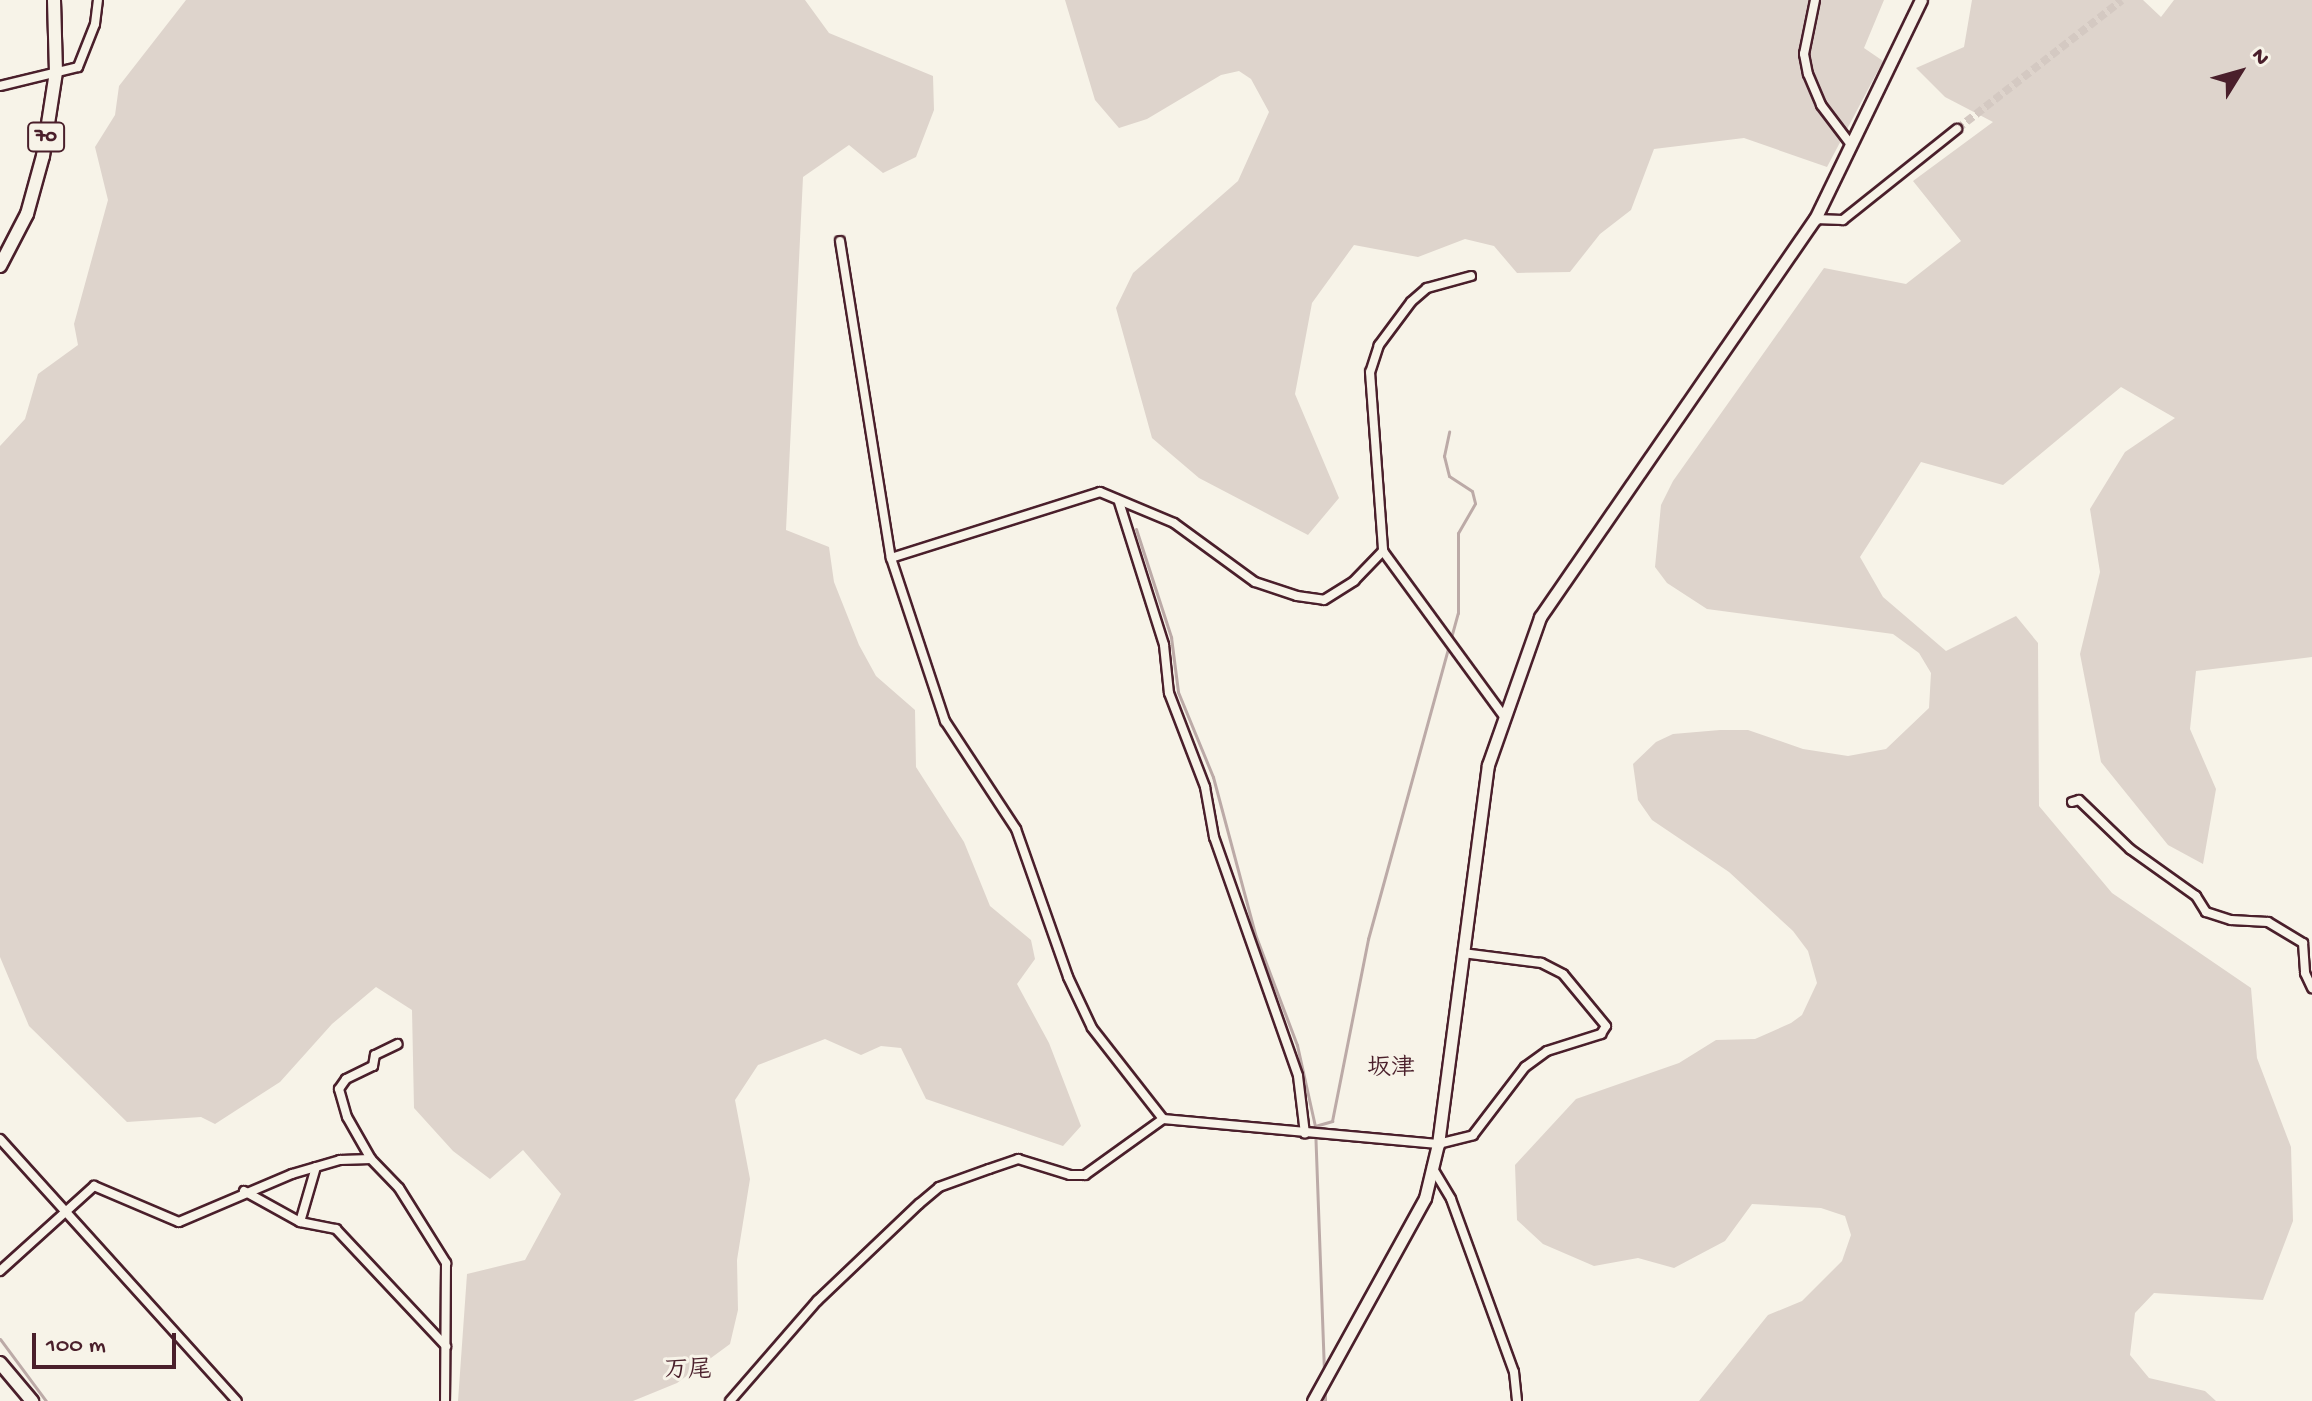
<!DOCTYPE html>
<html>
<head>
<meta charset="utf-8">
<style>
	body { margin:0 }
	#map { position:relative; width:2312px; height:1401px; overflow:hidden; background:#f7f3e8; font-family:"Gochi Hand","Klee One",sans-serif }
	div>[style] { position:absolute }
	.green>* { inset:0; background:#ded4cc }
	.stream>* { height:3px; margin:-1.5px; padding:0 1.5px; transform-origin:1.5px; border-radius:1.5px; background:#bcaaa7 }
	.street-tunnel>* { height:8px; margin-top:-4px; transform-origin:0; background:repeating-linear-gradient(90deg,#d4c9c2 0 8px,transparent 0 12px) }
	.roads { filter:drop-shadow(2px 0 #4a1f2b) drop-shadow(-2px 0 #4a1f2b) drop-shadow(0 2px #4a1f2b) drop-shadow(0 -2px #4a1f2b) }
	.street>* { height:8px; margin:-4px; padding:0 4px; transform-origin:4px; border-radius:4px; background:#f7f3e8 }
	.secondary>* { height:11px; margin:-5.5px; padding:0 5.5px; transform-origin:5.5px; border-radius:5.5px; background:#f7f3e8 }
	.primary>* { height:12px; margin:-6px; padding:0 6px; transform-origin:6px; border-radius:6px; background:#f7f3e8 }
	span { translate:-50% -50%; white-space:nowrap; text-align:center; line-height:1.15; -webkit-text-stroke:6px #f7f3e8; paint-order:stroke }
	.shield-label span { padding:2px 6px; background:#f7f3e8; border:2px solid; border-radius:6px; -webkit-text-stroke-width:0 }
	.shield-label { font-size:20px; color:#4a1f2b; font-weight:700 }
	.neighbourhood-label { font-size:24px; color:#4a1f2b; font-weight:700 }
	.north { position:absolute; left:2200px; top:32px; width:80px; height:80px; -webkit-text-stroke:6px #f7f3e8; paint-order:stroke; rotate:53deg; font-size:22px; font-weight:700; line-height:32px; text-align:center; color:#4a1f2b }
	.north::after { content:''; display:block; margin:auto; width:28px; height:36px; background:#4a1f2b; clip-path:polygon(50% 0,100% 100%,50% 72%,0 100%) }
	.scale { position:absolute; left:32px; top:1333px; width:144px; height:36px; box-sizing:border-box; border:4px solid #4a1f2b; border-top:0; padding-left:10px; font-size:24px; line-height:28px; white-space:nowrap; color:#4a1f2b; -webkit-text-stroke:6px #f7f3e8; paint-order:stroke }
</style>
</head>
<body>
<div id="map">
	<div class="green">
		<div style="clip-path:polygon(186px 0,805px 0,829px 33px,933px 76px,934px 110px,916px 157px,883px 173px,849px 145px,803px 177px,786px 530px,829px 547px,834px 582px,859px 645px,876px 676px,915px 710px,916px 767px,964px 842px,990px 906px,1031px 940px,1035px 959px,1017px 984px,1049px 1043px,1081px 1126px,1063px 1146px,926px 1099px,901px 1048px,881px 1046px,861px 1055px,825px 1039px,758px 1065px,735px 1100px,750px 1179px,737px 1260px,738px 1310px,730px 1344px,677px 1383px,633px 1401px,458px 1401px,467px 1274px,525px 1260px,561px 1194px,523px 1150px,490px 1179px,453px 1151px,414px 1108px,412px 1010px,376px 987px,332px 1024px,280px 1082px,215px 1124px,201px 1117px,127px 1122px,29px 1026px,0 957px,0 446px,25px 419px,38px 374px,78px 345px,74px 324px,108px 200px,95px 147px,115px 115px,119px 86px)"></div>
		<div style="clip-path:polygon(1065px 0,1884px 0,1864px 48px,1883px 61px,1827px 167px,1744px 138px,1654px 149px,1631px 210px,1600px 234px,1570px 272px,1517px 273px,1494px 246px,1465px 239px,1418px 257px,1354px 245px,1312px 303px,1295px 394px,1339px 498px,1308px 535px,1199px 478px,1152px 438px,1116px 308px,1133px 273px,1238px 181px,1269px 112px,1251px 79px,1239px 71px,1221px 75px,1147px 119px,1119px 128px,1095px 100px)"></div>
		<div style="clip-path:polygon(1972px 0,2143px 0,2161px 17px,2174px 0,2312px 0,2312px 657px,2196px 671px,2190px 729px,2216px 789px,2203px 864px,2168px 845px,2101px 762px,2080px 654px,2100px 572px,2090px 509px,2125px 452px,2175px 418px,2121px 387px,2003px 485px,1921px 462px,1860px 557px,1883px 597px,1946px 651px,2016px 616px,2038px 643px,2039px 806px,2112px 893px,2251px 988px,2257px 1058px,2291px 1147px,2293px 1221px,2263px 1300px,2154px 1293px,2135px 1313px,2130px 1355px,2149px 1378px,2205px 1391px,2216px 1401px,1699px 1401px,1768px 1315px,1802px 1301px,1842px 1261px,1851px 1235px,1845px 1216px,1821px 1208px,1752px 1204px,1725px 1241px,1674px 1268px,1638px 1258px,1594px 1266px,1543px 1244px,1517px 1220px,1515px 1165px,1576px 1099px,1679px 1063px,1716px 1040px,1755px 1039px,1791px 1023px,1802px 1015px,1817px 983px,1808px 951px,1793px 931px,1729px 872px,1652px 820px,1638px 800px,1633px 764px,1656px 742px,1673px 734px,1720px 730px,1748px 730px,1803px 749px,1848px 756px,1886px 749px,1929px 708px,1931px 673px,1919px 653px,1893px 634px,1707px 609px,1667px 583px,1655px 567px,1661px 505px,1673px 481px,1824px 268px,1906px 284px,1961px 241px,1913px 181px,1993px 122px,1945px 97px,1916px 68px,1964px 47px)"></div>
	</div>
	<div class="stream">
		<div style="left:1136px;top:529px;width:114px;rotate:72deg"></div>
		<div style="left:1171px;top:637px;width:55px;rotate:82.7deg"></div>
		<div style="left:1178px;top:692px;width:92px;rotate:67.6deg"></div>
		<div style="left:1213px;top:777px;width:163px;rotate:75deg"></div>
		<div style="left:1255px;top:934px;width:119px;rotate:69.3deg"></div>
		<div style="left:1297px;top:1045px;width:83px;rotate:77.5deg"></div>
		<div style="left:1315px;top:1126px;width:247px;rotate:87.9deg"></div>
		<div style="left:1315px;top:1126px;width:18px;rotate:-16deg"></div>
		<div style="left:1332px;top:1121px;width:186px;rotate:-78.8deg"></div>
		<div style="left:1368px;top:939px;width:338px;rotate:-74.6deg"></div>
		<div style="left:1458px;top:613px;width:80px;rotate:-90deg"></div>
		<div style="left:1458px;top:533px;width:34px;rotate:-60deg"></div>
		<div style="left:1475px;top:503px;width:12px;rotate:-104deg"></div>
		<div style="left:1472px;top:491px;width:27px;rotate:-147deg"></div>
		<div style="left:1449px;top:476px;width:21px;rotate:-104deg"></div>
		<div style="left:1444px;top:456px;width:25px;rotate:-78deg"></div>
		<div style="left:0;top:1339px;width:77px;rotate:53.4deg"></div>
		<div style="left:1325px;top:1388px;width:13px;rotate:90deg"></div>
	</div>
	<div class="street-tunnel">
		<div style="left:1957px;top:129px;width:209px;rotate:-38deg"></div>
	</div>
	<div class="roads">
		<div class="street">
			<div style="left:1815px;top:0;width:55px;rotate:101.5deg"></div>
			<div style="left:1804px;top:54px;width:20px;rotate:79deg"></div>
			<div style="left:1808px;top:74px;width:34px;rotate:67deg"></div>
			<div style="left:1821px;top:105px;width:51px;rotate:52.9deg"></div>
			<div style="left:0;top:86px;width:80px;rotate:-13.7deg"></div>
			<div style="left:78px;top:67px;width:46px;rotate:-68.4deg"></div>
			<div style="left:95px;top:24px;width:24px;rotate:-83deg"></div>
			<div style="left:1815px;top:219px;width:28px;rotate:2deg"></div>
			<div style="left:1843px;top:220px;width:146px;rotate:-38.6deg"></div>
			<div style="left:840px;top:241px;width:321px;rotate:80.9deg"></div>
			<div style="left:891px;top:558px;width:172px;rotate:71.7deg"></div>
			<div style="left:945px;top:721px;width:129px;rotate:56.7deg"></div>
			<div style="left:1016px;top:829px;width:157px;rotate:70.6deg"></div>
			<div style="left:1068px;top:977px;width:56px;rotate:64.8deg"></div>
			<div style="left:1092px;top:1028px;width:115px;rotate:52deg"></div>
			<div style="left:1471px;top:276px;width:46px;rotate:164.7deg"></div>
			<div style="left:1427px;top:288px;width:21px;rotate:139deg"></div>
			<div style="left:1411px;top:302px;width:54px;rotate:126.7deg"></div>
			<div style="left:1379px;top:345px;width:28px;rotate:108deg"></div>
			<div style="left:1370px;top:372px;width:179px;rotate:85.8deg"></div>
			<div style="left:1383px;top:551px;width:203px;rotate:53.8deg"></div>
			<div style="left:1119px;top:502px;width:150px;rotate:72.5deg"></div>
			<div style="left:1164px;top:645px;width:48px;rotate:84.1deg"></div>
			<div style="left:1169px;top:693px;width:101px;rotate:69deg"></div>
			<div style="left:1205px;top:787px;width:51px;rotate:79.8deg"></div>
			<div style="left:1214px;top:837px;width:253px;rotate:70.6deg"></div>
			<div style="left:1298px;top:1076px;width:58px;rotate:83.1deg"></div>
			<div style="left:891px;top:558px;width:219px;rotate:-17.5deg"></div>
			<div style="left:1100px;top:492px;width:80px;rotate:22.7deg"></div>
			<div style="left:1174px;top:523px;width:100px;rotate:36.1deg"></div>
			<div style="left:1255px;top:582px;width:44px;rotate:18.4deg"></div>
			<div style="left:1297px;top:596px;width:27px;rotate:8deg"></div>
			<div style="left:1324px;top:600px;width:36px;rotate:-32deg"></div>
			<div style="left:1354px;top:581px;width:42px;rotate:-46deg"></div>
			<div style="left:2072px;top:802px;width:7px;rotate:-16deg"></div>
			<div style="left:2079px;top:800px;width:71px;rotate:43.9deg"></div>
			<div style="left:2130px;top:849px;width:81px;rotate:35.5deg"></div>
			<div style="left:2196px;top:896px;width:19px;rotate:58deg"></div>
			<div style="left:2206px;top:912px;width:26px;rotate:18deg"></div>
			<div style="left:2231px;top:920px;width:37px;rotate:3deg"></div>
			<div style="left:2268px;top:922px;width:41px;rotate:31deg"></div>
			<div style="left:2303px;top:943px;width:30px;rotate:86deg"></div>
			<div style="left:2305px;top:973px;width:17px;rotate:65deg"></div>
			<div style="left:0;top:1139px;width:353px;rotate:47.9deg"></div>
			<div style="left:371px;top:1159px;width:48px;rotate:-119.7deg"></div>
			<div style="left:347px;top:1117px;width:29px;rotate:-106deg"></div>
			<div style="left:339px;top:1089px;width:12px;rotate:-55deg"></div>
			<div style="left:346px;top:1079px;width:30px;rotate:-26deg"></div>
			<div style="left:373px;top:1066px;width:11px;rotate:-80deg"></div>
			<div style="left:375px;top:1055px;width:25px;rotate:-26deg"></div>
			<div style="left:316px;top:1167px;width:57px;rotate:106.2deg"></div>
			<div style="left:300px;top:1222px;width:37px;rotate:11deg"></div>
			<div style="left:336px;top:1229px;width:161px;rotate:46.8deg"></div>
			<div style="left:1432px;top:1167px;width:37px;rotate:59deg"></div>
			<div style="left:1451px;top:1199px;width:184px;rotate:70deg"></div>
			<div style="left:1514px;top:1372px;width:29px;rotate:84deg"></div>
			<div style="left:244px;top:1191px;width:64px;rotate:29deg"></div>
			<div style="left:0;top:1271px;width:127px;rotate:-42.1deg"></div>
			<div style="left:94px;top:1186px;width:92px;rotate:23deg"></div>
			<div style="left:179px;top:1222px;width:123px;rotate:-23deg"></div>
			<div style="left:292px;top:1174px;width:50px;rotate:-16.3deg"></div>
			<div style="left:340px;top:1160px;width:31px;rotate:-2deg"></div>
			<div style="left:371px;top:1159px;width:40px;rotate:46deg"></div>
			<div style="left:399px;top:1188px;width:89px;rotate:57.9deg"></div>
			<div style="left:446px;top:1263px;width:138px;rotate:90.4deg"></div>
			<div style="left:730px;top:1401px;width:133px;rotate:-49deg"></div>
			<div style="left:817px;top:1301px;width:141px;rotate:-43.6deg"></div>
			<div style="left:919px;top:1204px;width:26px;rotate:-40deg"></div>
			<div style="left:939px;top:1187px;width:53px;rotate:-19.8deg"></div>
			<div style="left:989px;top:1169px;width:31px;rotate:-19deg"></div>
			<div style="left:1018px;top:1159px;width:54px;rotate:17.1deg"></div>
			<div style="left:1070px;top:1175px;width:15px"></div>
			<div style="left:1085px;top:1175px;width:96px;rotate:-35.7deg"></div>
			<div style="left:1163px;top:1119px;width:276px;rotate:5.2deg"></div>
			<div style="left:1438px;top:1144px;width:36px;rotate:-14deg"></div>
			<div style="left:1473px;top:1135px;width:86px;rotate:-52.6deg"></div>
			<div style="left:1525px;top:1067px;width:27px;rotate:-36deg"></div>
			<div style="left:1547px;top:1051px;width:57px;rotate:-17.5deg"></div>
			<div style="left:1601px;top:1034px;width:9px;rotate:-58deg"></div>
			<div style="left:1606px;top:1026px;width:67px;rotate:-129.6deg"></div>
			<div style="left:1563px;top:974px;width:25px;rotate:-153deg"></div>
			<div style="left:1541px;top:963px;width:79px;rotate:-172.7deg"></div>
		</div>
		<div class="secondary">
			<div style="left:1313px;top:1401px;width:232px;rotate:-61.1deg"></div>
			<div style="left:1425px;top:1198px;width:56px;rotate:-76.5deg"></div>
			<div style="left:1438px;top:1144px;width:382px;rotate:-82.5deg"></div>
			<div style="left:1488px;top:765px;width:157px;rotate:-70.6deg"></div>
			<div style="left:1540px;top:617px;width:484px;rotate:-55.4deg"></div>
			<div style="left:1815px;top:219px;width:243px;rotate:-64.2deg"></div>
		</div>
		<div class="primary">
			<div style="left:0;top:266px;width:59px;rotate:-62.6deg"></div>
			<div style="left:27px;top:214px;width:60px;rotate:-74.6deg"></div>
			<div style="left:43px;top:156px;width:85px;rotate:-81.2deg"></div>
			<div style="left:56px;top:72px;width:72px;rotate:-91.6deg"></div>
			<div style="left:0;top:1363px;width:50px;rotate:49.9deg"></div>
		</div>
	</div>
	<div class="shield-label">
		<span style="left:46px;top:137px">70</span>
	</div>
	<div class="neighbourhood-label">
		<span style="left:1391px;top:1070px">坂津</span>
		<span style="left:688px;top:1372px">万尾</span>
	</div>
	<div class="north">N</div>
	<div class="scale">100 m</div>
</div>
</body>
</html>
